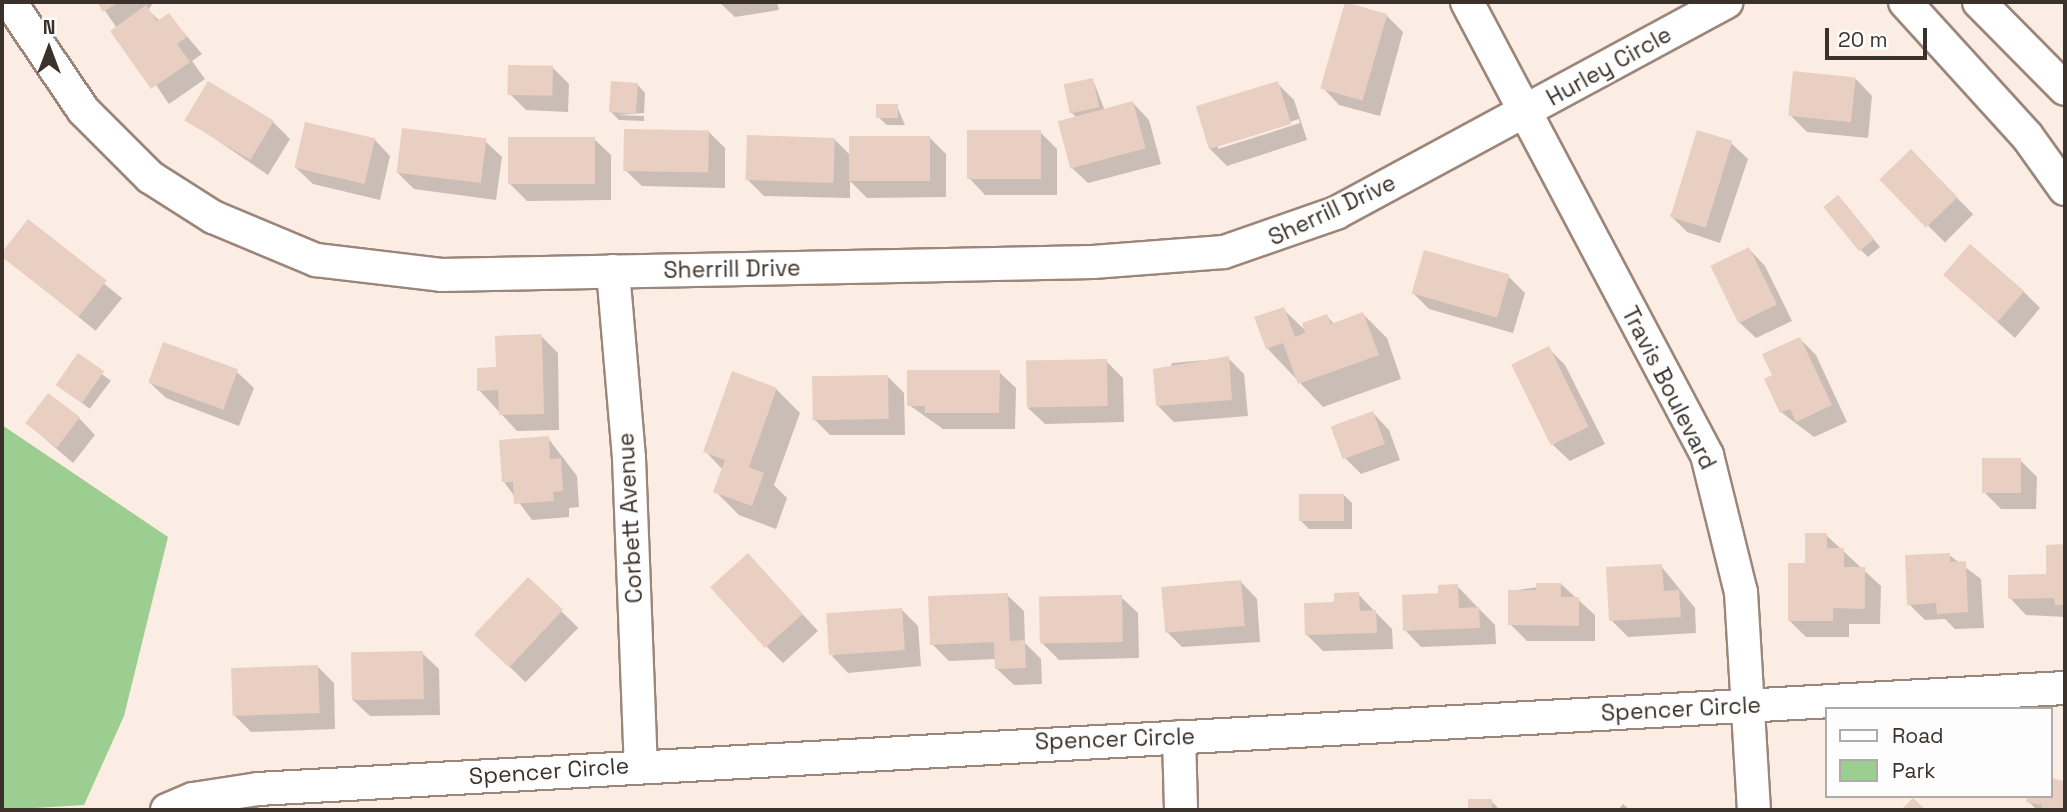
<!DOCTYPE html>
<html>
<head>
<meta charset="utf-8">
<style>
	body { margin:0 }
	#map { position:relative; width:2067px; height:812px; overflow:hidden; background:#fcede4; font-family:"Space Grotesk",sans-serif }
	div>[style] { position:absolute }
	.green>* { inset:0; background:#9bce90 }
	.shadow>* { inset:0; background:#0003; transform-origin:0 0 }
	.building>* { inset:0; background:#e8cfc1; transform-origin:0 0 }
	.roads { filter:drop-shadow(2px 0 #9c8679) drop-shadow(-2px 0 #9c8679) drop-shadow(0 2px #9c8679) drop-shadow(0 -2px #9c8679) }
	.street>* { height:32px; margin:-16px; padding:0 16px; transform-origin:16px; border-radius:16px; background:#fff }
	span { translate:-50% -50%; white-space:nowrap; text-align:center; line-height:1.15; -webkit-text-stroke:5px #fdfdfd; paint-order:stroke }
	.street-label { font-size:23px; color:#3a312b }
	.frame { position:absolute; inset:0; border:4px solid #3a312b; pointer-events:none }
	.legend { position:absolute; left:1825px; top:707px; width:228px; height:91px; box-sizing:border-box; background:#fdfdfd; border:2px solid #afaba9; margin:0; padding:9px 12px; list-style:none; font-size:21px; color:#3a312b }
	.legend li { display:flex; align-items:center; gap:14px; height:35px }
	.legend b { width:35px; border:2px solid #afaba9 }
	.north { position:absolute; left:14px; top:14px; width:70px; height:70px; -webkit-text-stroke:5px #fdfdfd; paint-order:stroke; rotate:0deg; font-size:19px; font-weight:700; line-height:28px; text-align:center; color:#3a312b }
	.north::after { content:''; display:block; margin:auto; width:24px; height:32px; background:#3a312b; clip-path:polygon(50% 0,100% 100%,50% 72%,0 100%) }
	.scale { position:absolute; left:1825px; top:28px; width:102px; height:32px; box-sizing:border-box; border:4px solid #3a312b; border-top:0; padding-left:9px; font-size:21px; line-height:24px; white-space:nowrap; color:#3a312b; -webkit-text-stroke:5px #fdfdfd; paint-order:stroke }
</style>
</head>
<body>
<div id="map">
	<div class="green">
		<div style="clip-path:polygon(2px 425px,168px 537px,124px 716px,84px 805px,2px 810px)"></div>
	</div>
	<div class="shadow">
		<div style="clip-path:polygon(99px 2px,154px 2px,148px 10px,160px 21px,169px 15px,202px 54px,192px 61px,205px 79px,169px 104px)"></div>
		<div style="clip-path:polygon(719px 2px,777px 2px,779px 10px,735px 17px)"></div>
		<div style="clip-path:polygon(1387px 16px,1403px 32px,1380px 116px,1339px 105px,1323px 88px)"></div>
		<div style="clip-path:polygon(553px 68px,569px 84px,568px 112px,526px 110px,510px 94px)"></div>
		<div style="clip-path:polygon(1856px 79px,1872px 96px,1868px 138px,1807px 132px,1790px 115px)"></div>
		<div style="clip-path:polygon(1093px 80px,1105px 111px,1133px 103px,1149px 120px,1161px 164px,1088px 183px,1071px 167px,1077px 118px,1072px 113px)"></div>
		<div style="clip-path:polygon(evenodd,1277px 83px,1294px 100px,1307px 140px,1227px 166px,1210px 149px,1277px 83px,1299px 119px,1300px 123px,1218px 149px,1218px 145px,1299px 119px)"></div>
		<div style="clip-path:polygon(637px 84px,645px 93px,644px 113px,617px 115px,644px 116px,644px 121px,619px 120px,611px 112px)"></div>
		<div style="clip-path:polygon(897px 106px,905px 125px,887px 125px,878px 117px)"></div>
		<div style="clip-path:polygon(186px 119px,273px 122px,290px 139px,268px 175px)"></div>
		<div style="clip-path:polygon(709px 132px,725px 148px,725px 188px,642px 186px,625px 170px)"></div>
		<div style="clip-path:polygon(1040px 132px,1057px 149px,1057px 195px,985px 195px,969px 178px)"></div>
		<div style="clip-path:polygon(930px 138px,946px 154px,946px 197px,867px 198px,850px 181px,850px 198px,764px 196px,748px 180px,834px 139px,851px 156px)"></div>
		<div style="clip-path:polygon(374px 139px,390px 156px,380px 200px,313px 184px,296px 168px)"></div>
		<div style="clip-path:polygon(594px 139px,611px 155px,611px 200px,527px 201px,510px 184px)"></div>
		<div style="clip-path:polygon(485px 141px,502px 157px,496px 200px,414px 189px,398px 173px)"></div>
		<div style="clip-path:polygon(1731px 143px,1748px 159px,1720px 243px,1687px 232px,1670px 215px)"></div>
		<div style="left:1911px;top:152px;width:88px;height:40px;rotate:45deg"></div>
		<div style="clip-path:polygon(1846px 205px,1880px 247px,1868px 257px,1860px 249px)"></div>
		<div style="left:28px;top:222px;width:121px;height:42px;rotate:39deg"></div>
		<div style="clip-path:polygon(1749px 249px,1765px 266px,1792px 321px,1756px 338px,1739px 322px)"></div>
		<div style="clip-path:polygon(1425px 252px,1509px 277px,1525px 293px,1513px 333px,1429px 309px,1413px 293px)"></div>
		<div style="clip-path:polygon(1945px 275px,2024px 292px,2040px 308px,2015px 338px)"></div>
		<div style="clip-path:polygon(1283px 309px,1307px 332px,1327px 316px,1335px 325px,1363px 314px,1387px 338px,1401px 379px,1323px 407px,1267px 348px)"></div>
		<div style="clip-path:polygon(541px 336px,558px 353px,559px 430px,517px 431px,479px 390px)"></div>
		<div style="clip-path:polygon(1800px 339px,1816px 355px,1847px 422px,1814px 437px,1781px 412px,1775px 375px)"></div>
		<div style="clip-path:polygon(1548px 348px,1565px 365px,1605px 444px,1570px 461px,1553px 445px)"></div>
		<div style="left:78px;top:356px;width:41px;height:35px;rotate:37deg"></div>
		<div style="clip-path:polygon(1228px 358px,1244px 374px,1248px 416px,1174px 422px,1158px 406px,1172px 363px)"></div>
		<div style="clip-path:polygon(1106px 361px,1123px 378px,1124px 422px,1045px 424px,1028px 408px)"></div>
		<div style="clip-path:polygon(237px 372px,254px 388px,239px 426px,166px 398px,149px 382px)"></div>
		<div style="clip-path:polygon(999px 372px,1016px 388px,1015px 429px,943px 429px,909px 405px)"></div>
		<div style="clip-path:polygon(888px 377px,904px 393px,905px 435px,830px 435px,814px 419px)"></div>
		<div style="clip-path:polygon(776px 389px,800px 413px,774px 485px,787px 498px,776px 529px,739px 515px,715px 491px,723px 470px,705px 451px)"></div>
		<div style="clip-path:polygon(1373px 413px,1389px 430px,1400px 460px,1361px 474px,1345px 458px,1334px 428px)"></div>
		<div style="clip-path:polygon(79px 418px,95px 435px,73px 463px,27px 423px)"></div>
		<div style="clip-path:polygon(548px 438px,577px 476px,579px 507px,569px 508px,569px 517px,532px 520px,504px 482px)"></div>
		<div style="clip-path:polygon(2020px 460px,2037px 477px,2036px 509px,2001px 509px,1984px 492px)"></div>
		<div style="clip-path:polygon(1344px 495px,1352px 503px,1352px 529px,1309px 529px,1301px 521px)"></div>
		<div style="clip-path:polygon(1826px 535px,1881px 586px,1880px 624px,1849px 624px,1849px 637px,1806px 637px,1789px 620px,1806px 564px)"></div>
		<div style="clip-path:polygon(2065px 545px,2065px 617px,2026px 615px,2010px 598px,2048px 575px,2048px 546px)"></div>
		<div style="clip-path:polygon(1949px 555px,1981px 579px,1984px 628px,1955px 629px,1945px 619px,1925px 620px,1909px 604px)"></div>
		<div style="clip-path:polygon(1661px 566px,1695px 608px,1696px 633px,1628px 637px,1611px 620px)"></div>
		<div style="clip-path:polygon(764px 572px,818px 631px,783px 663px,767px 647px)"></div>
		<div style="left:528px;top:579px;width:70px;height:76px;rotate:44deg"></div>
		<div style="clip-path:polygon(1241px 582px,1257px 599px,1260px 642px,1182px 647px,1166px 631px)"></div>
		<div style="clip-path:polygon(1561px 584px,1595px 615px,1595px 641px,1527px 641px,1510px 624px,1510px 591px)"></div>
		<div style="clip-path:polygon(1457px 586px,1495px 625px,1496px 644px,1421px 647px,1405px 630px)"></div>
		<div style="clip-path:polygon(1358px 594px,1392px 629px,1393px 649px,1323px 651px,1307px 635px,1336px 604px)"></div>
		<div style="clip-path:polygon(1007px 595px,1024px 611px,1025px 643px,1041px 659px,1042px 684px,1014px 685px,997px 669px,997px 659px,949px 661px,932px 644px)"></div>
		<div style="clip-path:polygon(1121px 597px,1138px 613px,1139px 658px,1059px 660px,1043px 644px)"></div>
		<div style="clip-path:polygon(901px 609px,918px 626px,921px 666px,848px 673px,832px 656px)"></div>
		<div style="clip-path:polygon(422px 653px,439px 669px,440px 715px,370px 716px,353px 700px)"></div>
		<div style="clip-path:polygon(318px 667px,334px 683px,335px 729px,251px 732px,234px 715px)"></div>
		<div style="clip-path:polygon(2051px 780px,2065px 783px,2065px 810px,2037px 810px,2028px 801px,2051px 796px)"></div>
		<div style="clip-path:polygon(1491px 801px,1500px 810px,1470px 810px,1470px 802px)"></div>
		<div style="clip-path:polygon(1623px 804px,1630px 810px,1618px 810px)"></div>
	</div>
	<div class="building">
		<div style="clip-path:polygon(97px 2px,119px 2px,103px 12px)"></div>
		<div style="left:1345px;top:2px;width:44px;height:90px;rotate:16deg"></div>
		<div style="clip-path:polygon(146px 5px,157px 21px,169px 13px,187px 37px,177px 44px,190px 62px,151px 89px,110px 31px)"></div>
		<div style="left:508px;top:65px;width:45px;height:30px;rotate:1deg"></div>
		<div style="left:1793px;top:71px;width:63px;height:45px;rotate:6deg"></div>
		<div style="left:1093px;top:78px;width:30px;height:30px;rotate:78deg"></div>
		<div style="left:208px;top:81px;width:77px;height:46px;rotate:31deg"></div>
		<div style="left:611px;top:81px;width:27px;height:31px;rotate:4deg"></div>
		<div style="left:1278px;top:81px;width:45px;height:86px;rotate:73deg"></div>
		<div style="left:1133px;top:101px;width:49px;height:78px;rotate:75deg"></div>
		<div style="left:876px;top:104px;width:22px;height:14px"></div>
		<div style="left:305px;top:122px;width:72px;height:47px;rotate:13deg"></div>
		<div style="left:402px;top:128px;width:85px;height:45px;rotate:7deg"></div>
		<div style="left:624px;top:129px;width:85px;height:42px;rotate:1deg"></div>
		<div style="left:967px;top:130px;width:74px;height:49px"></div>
		<div style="left:1697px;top:130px;width:37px;height:91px;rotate:17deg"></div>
		<div style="left:747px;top:135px;width:88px;height:45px;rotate:2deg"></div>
		<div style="left:930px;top:136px;width:45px;height:81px;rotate:90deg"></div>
		<div style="left:595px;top:137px;width:47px;height:87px;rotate:90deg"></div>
		<div style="left:1911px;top:149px;width:67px;height:44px;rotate:46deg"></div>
		<div style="left:1838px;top:195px;width:57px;height:19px;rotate:51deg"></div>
		<div style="left:28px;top:219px;width:100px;height:46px;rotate:38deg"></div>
		<div style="left:1970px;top:244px;width:72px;height:41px;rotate:41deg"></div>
		<div style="left:1749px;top:247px;width:64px;height:43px;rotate:64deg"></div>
		<div style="left:1424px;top:250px;width:89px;height:45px;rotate:16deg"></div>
		<div style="clip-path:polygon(1284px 307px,1295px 337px,1305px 333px,1302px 323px,1327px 314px,1331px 324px,1363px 312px,1379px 355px,1298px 384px,1283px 343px,1266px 349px,1254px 317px)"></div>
		<div style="clip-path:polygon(542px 334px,544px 414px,499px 415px,498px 390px,477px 391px,477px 368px,496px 367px,495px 336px)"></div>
		<div style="clip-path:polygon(1800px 337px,1832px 405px,1796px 422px,1790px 409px,1780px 413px,1764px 379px,1772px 375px,1762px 354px)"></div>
		<div style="left:163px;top:342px;width:80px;height:43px;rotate:20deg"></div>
		<div style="left:1549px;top:346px;width:90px;height:42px;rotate:64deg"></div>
		<div style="left:78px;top:353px;width:32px;height:39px;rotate:35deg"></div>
		<div style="clip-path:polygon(1229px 356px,1232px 400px,1156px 406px,1153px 369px)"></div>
		<div style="left:1107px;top:359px;width:47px;height:81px;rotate:89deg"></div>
		<div style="clip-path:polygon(907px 370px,1000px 370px,999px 413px,925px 413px,925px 406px,907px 406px)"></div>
		<div style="clip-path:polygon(732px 371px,777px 388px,749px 467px,764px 473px,752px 506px,713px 492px,725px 460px,703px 452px)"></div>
		<div style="left:888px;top:375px;width:44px;height:76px;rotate:89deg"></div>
		<div style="left:48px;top:393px;width:40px;height:38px;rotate:37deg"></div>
		<div style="left:1373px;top:411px;width:35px;height:45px;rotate:70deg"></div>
		<div style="clip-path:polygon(549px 436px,550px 459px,561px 458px,563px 491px,553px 492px,554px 501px,514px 504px,513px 482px,502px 482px,499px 440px)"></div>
		<div style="left:1982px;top:458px;width:39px;height:35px"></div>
		<div style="left:1299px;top:494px;width:45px;height:27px"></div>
		<div style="clip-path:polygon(1805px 533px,1827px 533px,1827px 548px,1844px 548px,1844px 567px,1865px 567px,1865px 609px,1833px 608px,1833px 621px,1788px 621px,1788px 563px,1805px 563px)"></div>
		<div style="clip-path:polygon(2065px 544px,2065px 605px,2055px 605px,2054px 598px,2008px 599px,2008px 575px,2046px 574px,2046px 545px)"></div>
		<div style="left:748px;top:553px;width:82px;height:51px;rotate:48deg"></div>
		<div style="clip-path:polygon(1950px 553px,1950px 562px,1966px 561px,1968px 612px,1937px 614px,1936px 603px,1907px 605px,1905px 555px)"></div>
		<div style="clip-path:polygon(1662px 564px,1664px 591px,1679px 590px,1681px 617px,1609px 621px,1606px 567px)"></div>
		<div style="left:528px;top:577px;width:48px;height:79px;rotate:43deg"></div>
		<div style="left:1241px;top:580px;width:46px;height:80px;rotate:85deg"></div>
		<div style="clip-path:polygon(1536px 583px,1561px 583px,1561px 597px,1579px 597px,1579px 626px,1508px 625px,1508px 590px,1536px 590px)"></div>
		<div style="clip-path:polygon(1458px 584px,1459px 608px,1479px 607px,1480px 628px,1403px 631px,1402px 595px,1438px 593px,1438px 585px)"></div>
		<div style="clip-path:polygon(1359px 592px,1360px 611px,1376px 610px,1377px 633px,1305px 635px,1304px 603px,1334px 602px,1334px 593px)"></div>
		<div style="clip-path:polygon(1008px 593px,1010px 641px,1025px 640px,1026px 668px,995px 669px,994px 642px,930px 645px,928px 596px)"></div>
		<div style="left:1122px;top:595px;width:47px;height:83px;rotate:89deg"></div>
		<div style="left:902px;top:608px;width:42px;height:76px;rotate:86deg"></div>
		<div style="left:423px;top:651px;width:48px;height:72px;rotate:89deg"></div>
		<div style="left:318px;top:665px;width:48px;height:87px;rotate:88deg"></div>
		<div style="clip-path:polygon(2051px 778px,2065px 781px,2065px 810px,2041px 810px,2042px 805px,2026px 802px,2027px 796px,2051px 796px)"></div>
		<div style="clip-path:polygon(1913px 798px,1926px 810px,1901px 810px)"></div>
		<div style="left:1492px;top:799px;width:11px;height:24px;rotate:90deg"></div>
	</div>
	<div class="roads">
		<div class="street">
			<div style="left:10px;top:2px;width:130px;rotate:55.9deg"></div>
			<div style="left:83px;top:110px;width:95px;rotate:45deg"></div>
			<div style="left:150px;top:177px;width:75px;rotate:32.4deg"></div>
			<div style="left:213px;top:217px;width:112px;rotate:22.7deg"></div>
			<div style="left:316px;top:260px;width:126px;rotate:6.8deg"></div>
			<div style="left:441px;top:275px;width:652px;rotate:-1.14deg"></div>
			<div style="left:1093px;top:262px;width:131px;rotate:-4.4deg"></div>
			<div style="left:1224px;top:252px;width:119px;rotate:-19.2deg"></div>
			<div style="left:1336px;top:213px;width:444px;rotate:-28.4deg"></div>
			<div style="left:1467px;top:2px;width:513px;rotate:62.09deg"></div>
			<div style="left:1707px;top:455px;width:141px;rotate:76.1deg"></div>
			<div style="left:1741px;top:592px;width:218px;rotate:86.6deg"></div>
			<div style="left:1905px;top:2px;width:181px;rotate:47.7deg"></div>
			<div style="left:2027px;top:136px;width:65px;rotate:54.4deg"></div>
			<div style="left:1979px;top:2px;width:122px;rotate:45.3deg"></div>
			<div style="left:613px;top:271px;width:188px;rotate:85.1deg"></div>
			<div style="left:629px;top:458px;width:308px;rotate:87.8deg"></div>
			<div style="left:1179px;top:737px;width:73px;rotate:88.4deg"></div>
			<div style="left:167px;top:810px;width:28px;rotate:-23deg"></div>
			<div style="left:193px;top:799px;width:66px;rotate:-8.7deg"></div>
			<div style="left:258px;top:789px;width:1810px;rotate:-3.2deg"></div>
		</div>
	</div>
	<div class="street-label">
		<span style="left:1609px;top:66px;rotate:-29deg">Hurley Circle</span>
		<span style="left:1332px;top:210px;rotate:-25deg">Sherrill Drive</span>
		<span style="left:732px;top:269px;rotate:-1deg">Sherrill Drive</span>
		<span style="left:1669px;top:388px;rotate:63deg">Travis Boulevard</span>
		<span style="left:630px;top:518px;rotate:-93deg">Corbett Avenue</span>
		<span style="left:1681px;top:709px;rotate:-3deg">Spencer Circle</span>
		<span style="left:1115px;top:739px;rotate:-2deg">Spencer Circle</span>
		<span style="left:549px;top:771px;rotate:-4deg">Spencer Circle</span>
	</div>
	<div class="frame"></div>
	<ul class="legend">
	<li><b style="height:9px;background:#fff"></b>Road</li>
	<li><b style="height:19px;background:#9bce90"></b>Park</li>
	</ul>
	<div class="north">N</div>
	<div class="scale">20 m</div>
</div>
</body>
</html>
